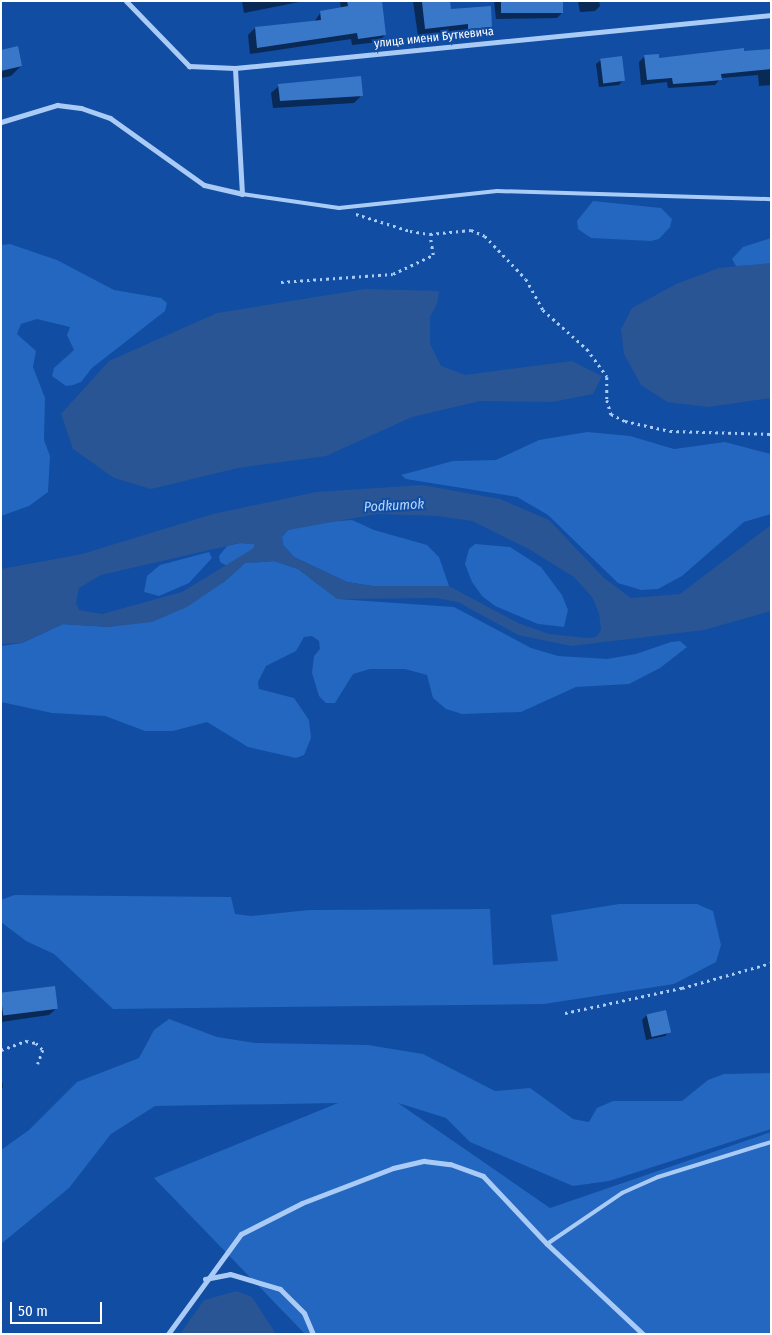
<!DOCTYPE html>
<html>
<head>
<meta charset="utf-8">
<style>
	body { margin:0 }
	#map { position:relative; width:772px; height:1335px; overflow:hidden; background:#114da2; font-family:"Fira Sans Condensed",sans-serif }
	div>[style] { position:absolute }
	.green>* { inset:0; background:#2367c0 }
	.water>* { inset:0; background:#295595 }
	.shadow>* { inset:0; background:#0007 }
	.building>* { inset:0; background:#3977c8; transform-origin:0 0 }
	.path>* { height:2.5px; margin-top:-1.25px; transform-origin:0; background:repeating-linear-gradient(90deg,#aacbf6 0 2.5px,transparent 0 6.5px) }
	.lane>* { height:4px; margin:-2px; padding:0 2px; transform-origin:2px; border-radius:2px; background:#aacbf6 }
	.street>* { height:5px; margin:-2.5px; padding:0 2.5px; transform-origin:2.5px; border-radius:2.5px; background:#aacbf6 }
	span { translate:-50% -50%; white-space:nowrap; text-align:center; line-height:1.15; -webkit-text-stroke:4px #114da2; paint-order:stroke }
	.street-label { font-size:12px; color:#fff }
	.water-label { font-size:14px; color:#b7d5fc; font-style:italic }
	.frame { position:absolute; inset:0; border:2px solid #fff; pointer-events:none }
	.scale { position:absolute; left:10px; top:1302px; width:92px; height:22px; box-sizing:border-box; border:2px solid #fff; border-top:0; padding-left:6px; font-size:15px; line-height:18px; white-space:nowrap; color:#fff; -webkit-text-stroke:4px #114da2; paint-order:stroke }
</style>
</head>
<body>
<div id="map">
	<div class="green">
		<div style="clip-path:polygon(593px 201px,661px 208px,672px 219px,670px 227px,659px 239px,651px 241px,591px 238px,578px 229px,577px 221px)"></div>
		<div style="clip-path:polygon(771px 238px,771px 264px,736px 266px,732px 259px,743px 247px)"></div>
		<div style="clip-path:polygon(10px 244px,57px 260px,114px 290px,161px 298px,167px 303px,165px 311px,92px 368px,81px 382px,73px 385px,66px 386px,52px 376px,54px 368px,74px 350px,67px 335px,70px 327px,37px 319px,21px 324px,17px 334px,36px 351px,33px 367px,45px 398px,44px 440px,50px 456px,48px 492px,29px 506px,1px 516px,1px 245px)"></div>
		<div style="clip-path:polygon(587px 432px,630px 436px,674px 449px,725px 442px,771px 454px,771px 514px,744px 522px,682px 576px,658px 589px,641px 590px,618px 583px,548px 515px,517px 497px,406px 479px,401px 475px,453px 461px,496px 460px,539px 440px)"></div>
		<div style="clip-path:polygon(352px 520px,374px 530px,427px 545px,439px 557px,449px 586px,372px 586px,347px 582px,294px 557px,283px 545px,282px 537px,288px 530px,314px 523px)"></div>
		<div style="clip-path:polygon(240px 543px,254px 544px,254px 548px,227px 566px,220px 562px,219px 556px,227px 546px)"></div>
		<div style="clip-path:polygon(475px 544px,510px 547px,541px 567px,562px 595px,568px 610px,564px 627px,538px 624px,495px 606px,482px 596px,472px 582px,465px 564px,469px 549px)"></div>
		<div style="clip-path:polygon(209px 552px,212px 558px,189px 583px,159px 596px,144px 592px,147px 576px,160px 565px)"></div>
		<div style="clip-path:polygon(274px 561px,298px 569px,338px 599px,454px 607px,531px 648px,558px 656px,607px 659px,636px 654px,671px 642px,680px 641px,687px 647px,660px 668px,629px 684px,576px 687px,521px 712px,462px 714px,446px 709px,433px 698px,427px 675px,405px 669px,370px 669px,353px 674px,335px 703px,326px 703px,319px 696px,312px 673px,314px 656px,320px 649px,319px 641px,312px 636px,304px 637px,296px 651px,266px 666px,258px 682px,259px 689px,294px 698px,309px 720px,311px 738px,304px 755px,296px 758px,248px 747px,207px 722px,173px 731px,145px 731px,105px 716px,52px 713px,1px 702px,1px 646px,22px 643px,63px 624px,109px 627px,224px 582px,245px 563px)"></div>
		<div style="clip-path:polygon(14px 895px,231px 897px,235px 914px,251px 916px,309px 910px,490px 909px,493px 965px,558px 961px,551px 915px,619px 904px,697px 904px,713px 911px,721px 945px,716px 962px,674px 984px,544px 1004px,113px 1009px,54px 954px,26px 941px,1px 922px,1px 900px)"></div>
		<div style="clip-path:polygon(169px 1019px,217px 1037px,255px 1043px,368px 1045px,423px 1054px,495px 1091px,530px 1088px,573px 1119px,589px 1122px,597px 1108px,613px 1101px,682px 1101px,708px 1080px,724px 1074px,771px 1073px,771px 1129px,609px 1181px,573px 1186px,470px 1142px,446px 1118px,398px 1103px,550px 1208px,771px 1132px,771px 1334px,305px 1334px,154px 1178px,338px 1103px,155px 1106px,111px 1134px,69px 1188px,1px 1244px,1px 1150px,29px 1130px,77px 1082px,139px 1058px,154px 1030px)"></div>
	</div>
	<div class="water">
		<div style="clip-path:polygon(771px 263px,771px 398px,708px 407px,667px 402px,641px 385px,624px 354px,621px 329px,632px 308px,676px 284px,719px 268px)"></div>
		<div style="clip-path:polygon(365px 289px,439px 291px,437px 304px,430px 317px,430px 344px,441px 366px,465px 375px,572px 361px,602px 376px,593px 394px,552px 402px,480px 401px,412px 417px,326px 456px,238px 468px,151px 489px,114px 478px,73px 449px,61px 414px,109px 361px,217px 313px)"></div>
		<div style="clip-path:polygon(evenodd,422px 485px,500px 499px,549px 520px,604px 578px,631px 598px,680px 594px,771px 525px,771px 611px,704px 630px,571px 646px,518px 635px,458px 602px,436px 598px,337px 599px,298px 569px,274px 561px,245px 563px,224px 582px,187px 607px,152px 622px,109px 627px,63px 624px,22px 643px,1px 644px,1px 569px,82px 554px,213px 514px,316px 492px,422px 485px,377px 514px,438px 516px,472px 521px,527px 548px,574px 577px,592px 597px,599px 613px,601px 630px,596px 637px,588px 638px,549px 634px,518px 623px,449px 586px,372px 586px,347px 582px,294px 557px,283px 545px,282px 537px,288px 530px,377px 514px,422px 485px,240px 543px,254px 544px,254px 548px,182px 592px,102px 614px,79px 610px,76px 603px,79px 588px,101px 575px,240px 543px)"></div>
		<div style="clip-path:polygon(237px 1291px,252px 1297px,276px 1334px,180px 1334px,204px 1300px)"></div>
	</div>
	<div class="shadow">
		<div style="clip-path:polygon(242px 1px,304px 1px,244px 13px)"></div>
		<div style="clip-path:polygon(340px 1px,381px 1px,385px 35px,378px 42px,352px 45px,351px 39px,250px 54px,248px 35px,255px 28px,314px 22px,321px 12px,341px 9px)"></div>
		<div style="clip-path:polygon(413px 1px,449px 1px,450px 11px,491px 27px,484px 34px,462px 35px,461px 31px,418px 36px)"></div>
		<div style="clip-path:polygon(494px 1px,562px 1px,563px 12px,557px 18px,496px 19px)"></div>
		<div style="clip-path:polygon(578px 1px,599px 1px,600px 6px,595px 11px,580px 12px)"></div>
		<div style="clip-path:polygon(771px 50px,771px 85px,759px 86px,758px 75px,721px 78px,715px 85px,668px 88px,667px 82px,641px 85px,639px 62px,645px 56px,658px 60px)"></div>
		<div style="clip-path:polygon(1px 51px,21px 66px,11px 76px,1px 78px)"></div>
		<div style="clip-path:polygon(601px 60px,623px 80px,619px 85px,599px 87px,596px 64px)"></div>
		<div style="clip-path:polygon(279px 86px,362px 95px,354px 103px,273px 108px,271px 93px)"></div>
		<div style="clip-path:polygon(1px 995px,57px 1008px,49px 1015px,1px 1022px)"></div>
		<div style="clip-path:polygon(647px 1015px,669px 1032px,665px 1036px,646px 1040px,642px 1020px)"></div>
		<div style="clip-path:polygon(1px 1075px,3px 1087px,1px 1089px)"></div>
	</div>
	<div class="building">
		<div style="clip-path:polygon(347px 1px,382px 1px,386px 35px,358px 39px,357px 33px,257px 48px,255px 27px,321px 20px,320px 11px,348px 6px)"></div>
		<div style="clip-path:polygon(450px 1px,451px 9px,491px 6px,492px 27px,468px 29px,468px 24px,425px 29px,422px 2px)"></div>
		<div style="left:501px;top:1px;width:62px;height:12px"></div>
		<div style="clip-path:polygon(18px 46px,22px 66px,1px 71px,1px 50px)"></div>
		<div style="clip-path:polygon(744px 48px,744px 51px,771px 49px,771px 69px,721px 74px,722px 80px,701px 82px,673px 84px,672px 78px,647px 80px,644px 55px,659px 54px,659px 58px)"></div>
		<div style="left:622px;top:56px;width:25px;height:22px;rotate:83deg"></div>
		<div style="clip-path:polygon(361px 76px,363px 96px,280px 101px,278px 84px)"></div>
		<div style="left:55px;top:986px;width:23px;height:55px;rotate:83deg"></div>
		<div style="left:666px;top:1010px;width:23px;height:20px;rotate:77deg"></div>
	</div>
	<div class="path">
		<div style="left:356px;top:214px;width:57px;rotate:17.5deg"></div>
		<div style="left:410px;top:231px;width:20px;rotate:9deg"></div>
		<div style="left:430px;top:234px;width:41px;rotate:-5.6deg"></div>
		<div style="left:471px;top:230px;width:15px;rotate:23deg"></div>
		<div style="left:485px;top:236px;width:59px;rotate:46.4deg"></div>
		<div style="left:526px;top:279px;width:35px;rotate:61deg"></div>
		<div style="left:543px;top:310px;width:59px;rotate:41.6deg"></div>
		<div style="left:587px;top:349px;width:34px;rotate:54deg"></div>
		<div style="left:607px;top:377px;width:23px;rotate:90deg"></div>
		<div style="left:607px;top:400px;width:15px;rotate:74deg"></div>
		<div style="left:611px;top:414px;width:16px;rotate:27deg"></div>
		<div style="left:625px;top:421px;width:46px;rotate:12.5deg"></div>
		<div style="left:670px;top:431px;width:101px;rotate:1.7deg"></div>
		<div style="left:281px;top:282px;width:112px;rotate:-4.1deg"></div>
		<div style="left:393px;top:274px;width:44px;rotate:-25.4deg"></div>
		<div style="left:433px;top:255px;width:20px;rotate:-99deg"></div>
		<div style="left:565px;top:1013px;width:120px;rotate:-12.1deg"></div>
		<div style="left:682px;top:988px;width:92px;rotate:-15.7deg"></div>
		<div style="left:1px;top:1050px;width:27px;rotate:-20deg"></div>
		<div style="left:26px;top:1041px;width:10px;rotate:11deg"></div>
		<div style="left:36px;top:1043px;width:10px;rotate:45deg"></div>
		<div style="left:43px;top:1050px;width:15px;rotate:110deg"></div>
	</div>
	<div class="lane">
		<div style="left:242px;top:194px;width:98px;rotate:8.2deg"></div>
		<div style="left:339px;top:208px;width:159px;rotate:-6.1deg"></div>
		<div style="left:497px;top:191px;width:274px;rotate:1.7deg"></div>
		<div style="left:547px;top:1244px;width:91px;rotate:-34.2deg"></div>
		<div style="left:622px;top:1193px;width:39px;rotate:-24deg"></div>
		<div style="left:658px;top:1177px;width:118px;rotate:-17.2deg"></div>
	</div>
	<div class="street">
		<div style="left:126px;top:1px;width:91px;rotate:45.9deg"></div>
		<div style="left:189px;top:66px;width:46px;rotate:2.5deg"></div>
		<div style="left:235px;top:68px;width:539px;rotate:-5.65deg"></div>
		<div style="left:1px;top:122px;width:59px;rotate:-16.9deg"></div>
		<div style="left:57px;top:105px;width:24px;rotate:7deg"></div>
		<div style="left:81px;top:108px;width:31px;rotate:19deg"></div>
		<div style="left:110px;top:118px;width:115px;rotate:35.5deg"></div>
		<div style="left:204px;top:185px;width:39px;rotate:13deg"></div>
		<div style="left:242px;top:194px;width:126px;rotate:-93.2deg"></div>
		<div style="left:205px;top:1279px;width:25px;rotate:-11deg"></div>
		<div style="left:230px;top:1274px;width:52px;rotate:16.7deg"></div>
		<div style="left:280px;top:1289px;width:34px;rotate:45deg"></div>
		<div style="left:304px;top:1313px;width:23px;rotate:67deg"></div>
		<div style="left:168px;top:1334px;width:124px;rotate:-53.9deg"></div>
		<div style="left:241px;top:1234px;width:68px;rotate:-26.9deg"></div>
		<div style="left:302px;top:1203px;width:97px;rotate:-21deg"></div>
		<div style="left:393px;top:1168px;width:32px;rotate:-13deg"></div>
		<div style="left:424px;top:1161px;width:26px;rotate:7deg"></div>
		<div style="left:450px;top:1164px;width:35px;rotate:20deg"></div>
		<div style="left:483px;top:1176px;width:93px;rotate:46.7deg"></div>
		<div style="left:547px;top:1244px;width:132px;rotate:43.2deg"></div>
	</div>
	<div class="street-label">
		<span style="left:434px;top:38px;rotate:-6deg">улица имени Буткевича</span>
	</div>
	<div class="water-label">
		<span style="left:394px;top:506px;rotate:-3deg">Podkumok</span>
	</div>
	<div class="frame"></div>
	<div class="scale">50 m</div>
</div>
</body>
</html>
